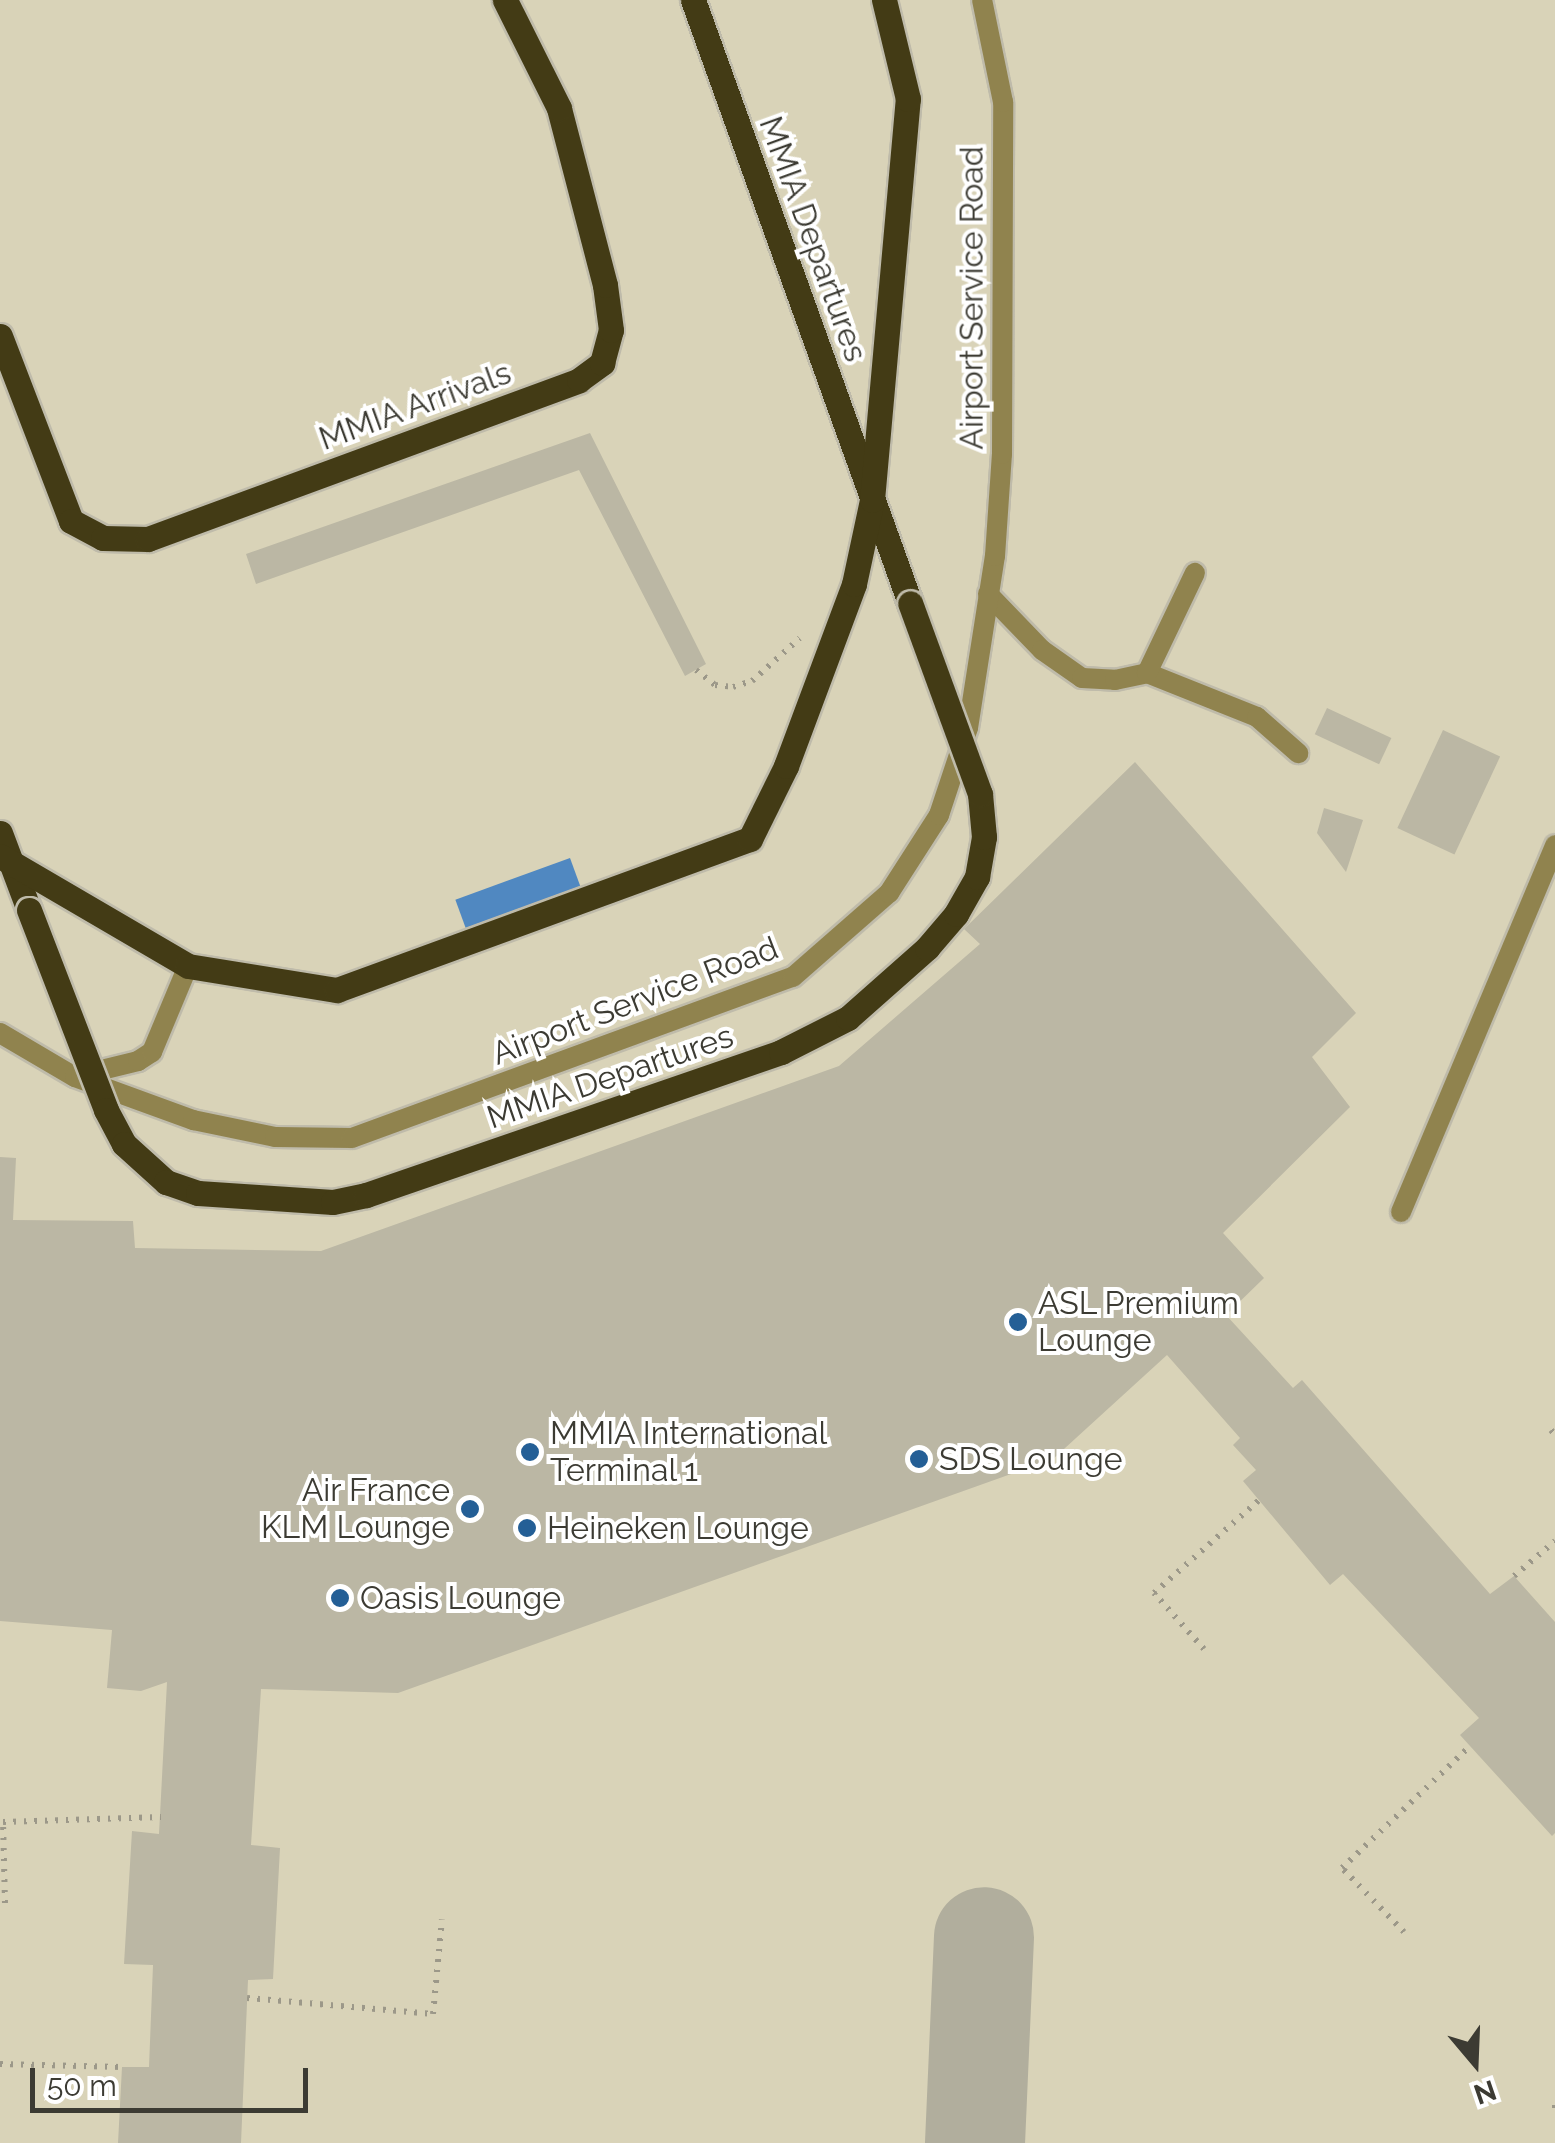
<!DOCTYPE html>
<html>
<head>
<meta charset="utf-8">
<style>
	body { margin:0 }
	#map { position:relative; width:1555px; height:2143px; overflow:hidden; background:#e4dfcb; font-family:Raleway,sans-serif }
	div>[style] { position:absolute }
	.built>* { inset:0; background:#d9d3b8; transform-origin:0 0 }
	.water>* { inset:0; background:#5088c1; transform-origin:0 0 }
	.taxiway>* { height:100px; margin:-50px; padding:0 50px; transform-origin:50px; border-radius:50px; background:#b1ae9d }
	.building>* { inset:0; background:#bbb7a4; transform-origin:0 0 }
	.path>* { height:6px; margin-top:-3px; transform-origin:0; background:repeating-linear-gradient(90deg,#9c9889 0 2.5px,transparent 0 10.5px) }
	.roads { filter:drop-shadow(2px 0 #bfbbaa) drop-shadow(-2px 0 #bfbbaa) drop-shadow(0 2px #bfbbaa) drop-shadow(0 -2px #bfbbaa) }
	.service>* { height:20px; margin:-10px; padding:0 10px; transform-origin:10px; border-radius:10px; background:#90834e }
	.primary>* { height:25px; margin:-12.5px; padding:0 12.5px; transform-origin:12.5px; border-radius:12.5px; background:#433b15 }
	.bridges { filter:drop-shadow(2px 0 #bfbbaa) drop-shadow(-2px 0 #bfbbaa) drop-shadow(0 2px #bfbbaa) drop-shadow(0 -2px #bfbbaa) }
	.primary-bridge>* { height:25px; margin:-12.5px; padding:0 12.5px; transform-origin:12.5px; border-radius:12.5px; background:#433b15 }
	.dots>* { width:28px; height:28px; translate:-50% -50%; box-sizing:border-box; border:5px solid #fff; border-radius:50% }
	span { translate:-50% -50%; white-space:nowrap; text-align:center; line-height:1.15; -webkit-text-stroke:8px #fff; paint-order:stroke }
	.street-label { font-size:32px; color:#3c3b33 }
	.poi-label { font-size:32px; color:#3c3b33 }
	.left { translate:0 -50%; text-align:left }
	.right { translate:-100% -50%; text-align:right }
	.north { position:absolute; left:1425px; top:2013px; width:100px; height:100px; -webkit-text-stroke:8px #fff; paint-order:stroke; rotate:161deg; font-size:28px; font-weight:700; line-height:40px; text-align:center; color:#3c3b33 }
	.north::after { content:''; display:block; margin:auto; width:35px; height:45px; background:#3c3b33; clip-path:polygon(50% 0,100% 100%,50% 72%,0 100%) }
	.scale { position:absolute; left:30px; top:2068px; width:278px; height:45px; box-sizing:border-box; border:5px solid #3c3b33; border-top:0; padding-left:12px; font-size:30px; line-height:35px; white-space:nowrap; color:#3c3b33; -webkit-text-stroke:8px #fff; paint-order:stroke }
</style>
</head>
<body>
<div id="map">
	<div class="built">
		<div style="left:0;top:0;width:1555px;height:2143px"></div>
	</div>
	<div class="water">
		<div style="left:570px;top:858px;width:52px;height:122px;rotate:70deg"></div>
	</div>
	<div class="taxiway">
		<div style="left:975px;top:2143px;width:206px;rotate:-87.5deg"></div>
	</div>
	<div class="building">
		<div style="clip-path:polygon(590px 433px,706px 664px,685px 676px,579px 470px,256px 584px,246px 554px)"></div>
		<div style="left:1327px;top:708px;width:71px;height:29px;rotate:25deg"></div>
		<div style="left:1443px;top:730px;width:63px;height:108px;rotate:25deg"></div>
		<div style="clip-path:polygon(1135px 762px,1356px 1013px,1312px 1057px,1350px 1107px,1223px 1233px,1264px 1278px,1226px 1315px,1293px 1388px,1302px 1380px,1490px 1594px,1514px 1576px,1555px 1622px,1555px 1833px,1552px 1836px,1460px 1735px,1479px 1718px,1343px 1574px,1330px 1585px,1243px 1481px,1256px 1470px,1233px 1445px,1240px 1438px,1167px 1355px,1053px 1459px,398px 1693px,261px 1689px,251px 1845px,280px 1848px,273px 1979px,248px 1980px,241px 2143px,118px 2143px,122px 2067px,149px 2067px,153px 1965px,124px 1964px,132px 1831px,159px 1834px,167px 1682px,141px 1691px,107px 1688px,112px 1630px,0 1621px,0 1157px,16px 1158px,13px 1220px,133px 1221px,135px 1248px,321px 1251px,839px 1066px,980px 944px,964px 929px)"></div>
		<div style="clip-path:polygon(1324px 808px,1363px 820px,1346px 872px,1317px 833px)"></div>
	</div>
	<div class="path">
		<div style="left:696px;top:670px;width:24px;rotate:38deg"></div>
		<div style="left:715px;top:685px;width:18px;rotate:6deg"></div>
		<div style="left:733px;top:687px;width:20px;rotate:-18deg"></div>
		<div style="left:752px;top:681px;width:64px;rotate:-41.9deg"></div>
		<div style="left:1551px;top:1430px;width:6px;rotate:51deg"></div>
		<div style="left:1514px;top:1576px;width:54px;rotate:-40.5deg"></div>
		<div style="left:1204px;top:1649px;width:75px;rotate:-131.8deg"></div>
		<div style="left:1154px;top:1593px;width:140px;rotate:-41.5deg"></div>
		<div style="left:5px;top:1903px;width:81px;rotate:-91.4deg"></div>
		<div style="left:3px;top:1822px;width:158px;rotate:-1.8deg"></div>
		<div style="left:1404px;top:1932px;width:89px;rotate:-134.1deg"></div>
		<div style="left:1342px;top:1868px;width:177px;rotate:-43.6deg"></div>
		<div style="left:247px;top:1998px;width:187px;rotate:4.9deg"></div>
		<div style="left:433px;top:2014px;width:95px;rotate:-84.6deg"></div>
		<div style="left:0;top:2064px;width:122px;rotate:1.4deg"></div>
		<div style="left:1555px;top:2105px;width:5px;rotate:90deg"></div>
	</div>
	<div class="roads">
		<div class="service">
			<div style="left:988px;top:594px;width:78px;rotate:46deg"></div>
			<div style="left:1042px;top:650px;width:49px;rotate:35deg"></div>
			<div style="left:1082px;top:678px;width:33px;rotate:3deg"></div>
			<div style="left:1115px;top:680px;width:33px;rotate:-12deg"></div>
			<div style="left:1147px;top:673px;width:118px;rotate:21.8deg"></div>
			<div style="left:1257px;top:717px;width:55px;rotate:41.3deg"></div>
			<div style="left:1147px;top:673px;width:111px;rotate:-64.4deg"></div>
			<div style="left:0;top:1033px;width:87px;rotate:30.4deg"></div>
			<div style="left:75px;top:1077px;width:126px;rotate:20deg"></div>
			<div style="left:193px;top:1120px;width:84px;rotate:11.7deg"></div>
			<div style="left:275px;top:1137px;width:77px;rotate:0.7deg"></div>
			<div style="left:352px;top:1138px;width:469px;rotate:-20.1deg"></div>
			<div style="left:793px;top:977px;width:128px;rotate:-41.2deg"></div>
			<div style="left:889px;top:893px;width:93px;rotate:-57.3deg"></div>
			<div style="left:939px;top:815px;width:92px;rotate:-71.6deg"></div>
			<div style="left:968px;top:728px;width:174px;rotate:-81.1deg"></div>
			<div style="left:995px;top:556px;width:102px;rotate:-86.1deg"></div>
			<div style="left:1002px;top:454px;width:352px;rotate:-89.8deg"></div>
			<div style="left:1003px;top:102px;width:104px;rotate:-101.6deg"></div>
			<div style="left:81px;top:1075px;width:59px;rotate:-13.8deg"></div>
			<div style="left:138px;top:1061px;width:17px;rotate:-33deg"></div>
			<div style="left:152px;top:1052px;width:93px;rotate:-67.3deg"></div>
			<div style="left:1401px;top:1212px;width:398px;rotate:-67.2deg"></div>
		</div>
		<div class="primary">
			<div style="left:693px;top:0;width:641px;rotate:70.21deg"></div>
			<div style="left:0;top:336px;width:198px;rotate:69deg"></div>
			<div style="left:71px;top:521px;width:36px;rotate:28deg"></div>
			<div style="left:103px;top:538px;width:45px;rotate:1.3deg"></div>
			<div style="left:148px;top:539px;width:459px;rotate:-20.2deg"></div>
			<div style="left:579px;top:380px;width:29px;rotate:-36deg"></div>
			<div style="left:602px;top:363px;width:34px;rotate:-75deg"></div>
			<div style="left:611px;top:330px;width:45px;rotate:-97.6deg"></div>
			<div style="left:605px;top:285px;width:183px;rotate:-104.6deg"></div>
			<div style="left:559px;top:108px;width:121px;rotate:-116.6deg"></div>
			<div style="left:0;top:833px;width:82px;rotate:69.4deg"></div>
			<div style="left:0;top:856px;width:218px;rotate:30.3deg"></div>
			<div style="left:188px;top:966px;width:151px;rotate:9.2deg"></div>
			<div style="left:337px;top:990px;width:440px;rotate:-20.1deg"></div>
			<div style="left:750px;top:839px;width:81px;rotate:-63.7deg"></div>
			<div style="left:786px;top:766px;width:194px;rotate:-69.5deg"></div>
			<div style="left:854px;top:584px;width:86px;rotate:-77.9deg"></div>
			<div style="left:872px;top:500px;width:403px;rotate:-84.9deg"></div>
			<div style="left:908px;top:99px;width:102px;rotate:-103.6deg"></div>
		</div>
	</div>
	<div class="bridges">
		<div class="primary-bridge">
			<div style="left:29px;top:910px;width:214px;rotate:68.9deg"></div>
			<div style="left:106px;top:1110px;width:38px;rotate:62deg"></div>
			<div style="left:124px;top:1144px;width:57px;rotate:42.1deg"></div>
			<div style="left:166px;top:1182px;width:34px;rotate:19deg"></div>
			<div style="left:198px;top:1193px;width:135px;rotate:3.8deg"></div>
			<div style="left:333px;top:1202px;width:34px;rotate:-12deg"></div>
			<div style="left:366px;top:1195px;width:439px;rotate:-19deg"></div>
			<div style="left:781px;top:1052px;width:75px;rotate:-26.9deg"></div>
			<div style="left:848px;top:1018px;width:106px;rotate:-41.5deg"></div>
			<div style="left:927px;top:948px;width:45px;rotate:-49.5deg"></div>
			<div style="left:956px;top:914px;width:43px;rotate:-60.4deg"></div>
			<div style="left:977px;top:877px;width:41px;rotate:-80.1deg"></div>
			<div style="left:984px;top:837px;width:43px;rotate:-95.3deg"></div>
			<div style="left:980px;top:794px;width:203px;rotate:-110.1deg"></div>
		</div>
	</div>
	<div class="dots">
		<div style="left:1018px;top:1322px;background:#245f96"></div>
		<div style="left:530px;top:1452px;background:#245f96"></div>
		<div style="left:919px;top:1459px;background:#245f96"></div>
		<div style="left:470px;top:1509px;background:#245f96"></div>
		<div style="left:527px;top:1528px;background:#245f96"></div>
		<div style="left:340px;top:1598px;background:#245f96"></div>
	</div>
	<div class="street-label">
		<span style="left:813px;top:239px;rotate:70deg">MMIA Departures</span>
		<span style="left:972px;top:298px;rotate:-90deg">Airport Service Road</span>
		<span style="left:415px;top:406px;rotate:-20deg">MMIA Arrivals</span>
		<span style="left:635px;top:1001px;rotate:-21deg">Airport Service Road</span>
		<span style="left:610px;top:1077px;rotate:-19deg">MMIA Departures</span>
	</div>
	<div class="poi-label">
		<span class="left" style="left:1038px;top:1322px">ASL Premium<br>Lounge</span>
		<span class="left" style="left:550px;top:1452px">MMIA International<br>Terminal 1</span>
		<span class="left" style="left:939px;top:1459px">SDS Lounge</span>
		<span class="right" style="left:450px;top:1509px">Air France<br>KLM Lounge</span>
		<span class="left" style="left:547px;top:1528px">Heineken Lounge</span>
		<span class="left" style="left:360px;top:1598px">Oasis Lounge</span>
	</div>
	<div class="north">N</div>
	<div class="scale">50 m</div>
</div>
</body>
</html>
